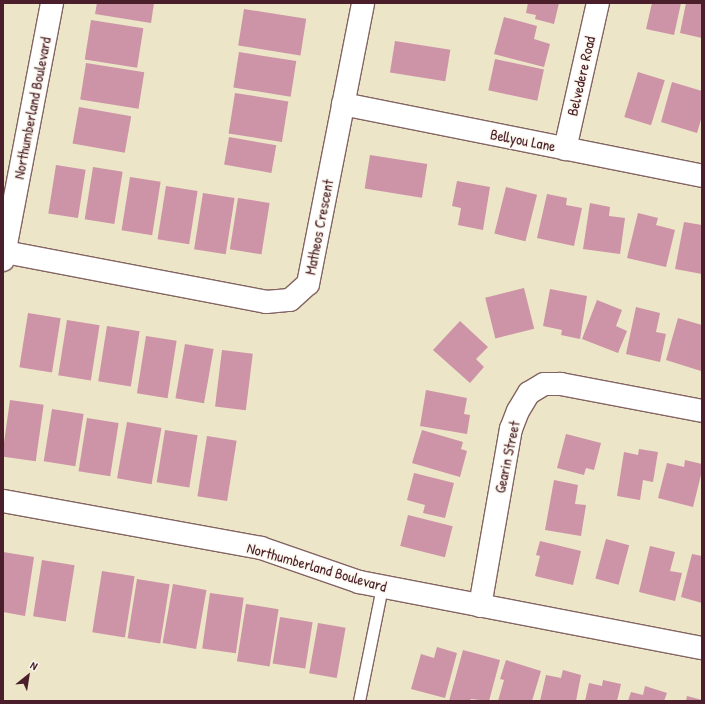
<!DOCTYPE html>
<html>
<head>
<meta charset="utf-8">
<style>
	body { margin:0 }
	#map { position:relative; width:705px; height:704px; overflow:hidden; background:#ece5c7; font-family:"Patrick Hand",sans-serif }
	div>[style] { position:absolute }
	.building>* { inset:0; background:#cd93a7; transform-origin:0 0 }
	.roads { filter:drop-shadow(1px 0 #836462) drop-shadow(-1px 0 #836462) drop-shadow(0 1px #836462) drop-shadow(0 -1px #836462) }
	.lane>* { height:11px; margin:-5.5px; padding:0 5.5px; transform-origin:5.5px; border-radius:5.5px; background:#fff }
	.street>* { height:22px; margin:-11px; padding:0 11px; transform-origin:11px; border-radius:11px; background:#fff }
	span { translate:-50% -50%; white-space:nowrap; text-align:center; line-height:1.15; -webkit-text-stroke:3px #fbf7ec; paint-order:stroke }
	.street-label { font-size:15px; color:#4a1f2b }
	.frame { position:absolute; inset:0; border:4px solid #4a1f2b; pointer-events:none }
	.north { position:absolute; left:8px; top:656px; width:40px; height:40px; -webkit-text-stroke:3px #fbf7ec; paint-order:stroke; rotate:30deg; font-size:11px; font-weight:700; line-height:16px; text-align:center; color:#4a1f2b }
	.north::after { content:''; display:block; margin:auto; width:14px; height:18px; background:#4a1f2b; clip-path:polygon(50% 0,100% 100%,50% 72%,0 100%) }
</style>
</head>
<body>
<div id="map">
	<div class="building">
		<div style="clip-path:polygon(97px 3px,154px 3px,151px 23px,95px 14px)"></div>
		<div style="clip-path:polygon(528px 3px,559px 3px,554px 24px,535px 19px,536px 15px,526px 13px)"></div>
		<div style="clip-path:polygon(652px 3px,681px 3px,674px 35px,646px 29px)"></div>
		<div style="clip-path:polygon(686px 3px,702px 3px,702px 38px,680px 33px)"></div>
		<div style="left:244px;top:9px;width:63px;height:37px;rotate:9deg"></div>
		<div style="clip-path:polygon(504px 17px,537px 26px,534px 39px,550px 44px,544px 67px,494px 54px)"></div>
		<div style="left:91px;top:20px;width:53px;height:40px;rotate:9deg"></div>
		<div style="left:395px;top:41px;width:56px;height:32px;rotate:9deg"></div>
		<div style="left:239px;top:52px;width:58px;height:36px;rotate:9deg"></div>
		<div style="left:495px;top:59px;width:50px;height:32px;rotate:12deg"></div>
		<div style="left:86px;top:63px;width:59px;height:37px;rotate:9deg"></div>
		<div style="left:638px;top:72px;width:28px;height:47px;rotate:17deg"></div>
		<div style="clip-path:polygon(672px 82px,702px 91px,702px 116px,697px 133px,661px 122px)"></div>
		<div style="left:235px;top:93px;width:54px;height:41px;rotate:9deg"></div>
		<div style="left:79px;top:107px;width:53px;height:37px;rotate:10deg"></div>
		<div style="left:229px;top:137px;width:48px;height:28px;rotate:10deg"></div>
		<div style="left:370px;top:155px;width:58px;height:34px;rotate:9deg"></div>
		<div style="left:56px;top:165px;width:30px;height:49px;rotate:9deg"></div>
		<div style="left:93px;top:167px;width:30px;height:53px;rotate:9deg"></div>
		<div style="left:130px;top:177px;width:31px;height:54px;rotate:9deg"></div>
		<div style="clip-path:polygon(457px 181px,490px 187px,483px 230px,458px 225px,461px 208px,452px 206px)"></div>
		<div style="left:166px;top:186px;width:32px;height:54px;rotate:9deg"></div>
		<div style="left:506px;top:187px;width:32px;height:48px;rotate:14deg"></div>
		<div style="left:203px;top:193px;width:32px;height:57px;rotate:9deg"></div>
		<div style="clip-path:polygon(547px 194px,567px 198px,566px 205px,582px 208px,574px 246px,537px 238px)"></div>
		<div style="left:238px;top:198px;width:32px;height:52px;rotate:9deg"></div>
		<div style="clip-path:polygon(590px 203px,610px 207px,609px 216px,625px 218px,620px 254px,583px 249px)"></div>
		<div style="clip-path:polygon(638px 213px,658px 218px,656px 225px,675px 230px,666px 267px,627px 258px)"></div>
		<div style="clip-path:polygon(684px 222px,702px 225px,702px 274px,675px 269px)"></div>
		<div style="left:524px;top:288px;width:42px;height:40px;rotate:76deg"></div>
		<div style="clip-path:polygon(550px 289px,587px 296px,580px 339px,561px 335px,562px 330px,543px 326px)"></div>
		<div style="clip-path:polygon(597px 300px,622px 310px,616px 326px,627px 331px,618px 353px,582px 339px)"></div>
		<div style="clip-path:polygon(636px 307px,660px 313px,656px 332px,666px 334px,660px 362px,626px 354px)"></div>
		<div style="left:28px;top:313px;width:33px;height:55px;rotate:9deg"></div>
		<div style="clip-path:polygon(678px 318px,702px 325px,701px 371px,666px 360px)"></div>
		<div style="left:67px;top:320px;width:33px;height:56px;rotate:9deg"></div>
		<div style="clip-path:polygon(460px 321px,488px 347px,476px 359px,484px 367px,470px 383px,433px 350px)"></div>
		<div style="left:107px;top:326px;width:33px;height:56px;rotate:9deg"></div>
		<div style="left:146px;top:336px;width:31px;height:58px;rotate:9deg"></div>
		<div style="left:185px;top:344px;width:29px;height:55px;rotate:10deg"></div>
		<div style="left:222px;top:350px;width:31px;height:57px;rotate:7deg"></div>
		<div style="clip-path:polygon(426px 390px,467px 398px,464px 414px,470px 415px,467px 434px,420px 426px)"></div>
		<div style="left:10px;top:400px;width:34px;height:57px;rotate:8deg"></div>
		<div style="left:52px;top:409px;width:32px;height:53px;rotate:9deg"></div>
		<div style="left:87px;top:418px;width:32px;height:54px;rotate:9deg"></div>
		<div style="left:127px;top:422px;width:35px;height:57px;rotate:10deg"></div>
		<div style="left:165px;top:430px;width:33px;height:53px;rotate:9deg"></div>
		<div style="clip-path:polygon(422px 430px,463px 442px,461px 449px,467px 451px,460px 477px,412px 463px)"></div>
		<div style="clip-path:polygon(566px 434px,601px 443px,594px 470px,586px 468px,584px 475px,557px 468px)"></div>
		<div style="left:207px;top:436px;width:30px;height:61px;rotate:9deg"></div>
		<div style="clip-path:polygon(639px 449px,658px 452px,653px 482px,643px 480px,640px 500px,617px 496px,624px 452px,638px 455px)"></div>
		<div style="clip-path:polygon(685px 460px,702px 464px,702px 471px,693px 507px,658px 498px,667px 463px,684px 467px)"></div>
		<div style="clip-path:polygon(414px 473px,454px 483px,445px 518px,423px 513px,425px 505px,407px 500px)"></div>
		<div style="clip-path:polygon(554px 480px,578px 485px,575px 504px,586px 505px,581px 536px,545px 530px)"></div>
		<div style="left:408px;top:515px;width:46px;height:32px;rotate:14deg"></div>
		<div style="left:606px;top:539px;width:24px;height:41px;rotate:15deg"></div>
		<div style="clip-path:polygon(540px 541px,581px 551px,573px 585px,535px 576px,540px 556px,536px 555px)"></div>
		<div style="clip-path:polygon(650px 546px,675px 552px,670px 571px,682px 573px,675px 601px,639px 592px)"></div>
		<div style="clip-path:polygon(3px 552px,34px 557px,25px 616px,3px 612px)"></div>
		<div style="clip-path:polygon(692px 554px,702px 556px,702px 603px,681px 597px)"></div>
		<div style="left:42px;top:560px;width:33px;height:57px;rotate:9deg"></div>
		<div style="left:102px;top:571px;width:33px;height:62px;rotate:9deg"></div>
		<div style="left:137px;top:579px;width:33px;height:60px;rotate:9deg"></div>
		<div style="left:173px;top:584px;width:34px;height:60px;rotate:10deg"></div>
		<div style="left:210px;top:593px;width:34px;height:56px;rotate:8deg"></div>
		<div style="left:246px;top:604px;width:33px;height:58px;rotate:9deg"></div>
		<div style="left:280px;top:617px;width:33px;height:47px;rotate:9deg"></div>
		<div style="left:318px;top:623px;width:28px;height:51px;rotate:10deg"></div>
		<div style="clip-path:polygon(437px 647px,457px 653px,445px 698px,411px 689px,421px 654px,434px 658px)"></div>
		<div style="clip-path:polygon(463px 650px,500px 660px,489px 701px,471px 699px,470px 701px,449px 701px)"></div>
		<div style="clip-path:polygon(506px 660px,541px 671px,532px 701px,498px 701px,504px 680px,500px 679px)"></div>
		<div style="clip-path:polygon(563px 670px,581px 675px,576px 701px,540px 701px,546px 675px,561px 678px)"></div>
		<div style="clip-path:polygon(603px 680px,621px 684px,617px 701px,585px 701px,589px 683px,602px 686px)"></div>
		<div style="clip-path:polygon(645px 686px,667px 693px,664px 701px,628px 701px,631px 692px,643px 695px)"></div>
		<div style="clip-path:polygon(687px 696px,702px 700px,702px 701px,686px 701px)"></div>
	</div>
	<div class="roads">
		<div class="lane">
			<div style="left:359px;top:701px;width:116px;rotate:-78.6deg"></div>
		</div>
		<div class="street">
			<div style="left:343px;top:104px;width:366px;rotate:11.3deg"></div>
			<div style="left:565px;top:149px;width:150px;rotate:-77.3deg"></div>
			<div style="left:5px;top:252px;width:266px;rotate:10.8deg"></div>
			<div style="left:266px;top:302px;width:24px;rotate:-5deg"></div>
			<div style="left:290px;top:300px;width:24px;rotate:-42deg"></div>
			<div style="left:308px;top:284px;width:286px;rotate:-78.9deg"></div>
			<div style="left:3px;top:260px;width:262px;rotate:-79.2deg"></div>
			<div style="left:3px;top:501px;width:262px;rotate:10.3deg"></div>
			<div style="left:261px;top:548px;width:104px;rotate:19.1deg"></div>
			<div style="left:359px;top:582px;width:349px;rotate:10.9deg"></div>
			<div style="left:480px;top:606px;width:180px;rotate:-80.1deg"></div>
			<div style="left:511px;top:429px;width:19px;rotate:-69deg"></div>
			<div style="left:518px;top:411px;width:21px;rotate:-59deg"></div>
			<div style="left:529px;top:393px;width:17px;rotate:-31deg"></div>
			<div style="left:544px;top:384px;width:17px"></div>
			<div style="left:561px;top:384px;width:144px;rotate:10.8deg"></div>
		</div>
	</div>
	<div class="street-label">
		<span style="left:581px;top:76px;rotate:-77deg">Belvedere Road</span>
		<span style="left:32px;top:108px;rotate:-79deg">Northumberland Boulevard</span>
		<span style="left:523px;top:140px;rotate:11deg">Bellyou Lane</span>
		<span style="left:319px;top:227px;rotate:-79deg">Matheos Crescent</span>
		<span style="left:507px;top:457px;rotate:-78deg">Gearin Street</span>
		<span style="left:317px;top:567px;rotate:16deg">Northumberland Boulevard</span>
	</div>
	<div class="frame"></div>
	<div class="north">N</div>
</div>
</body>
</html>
